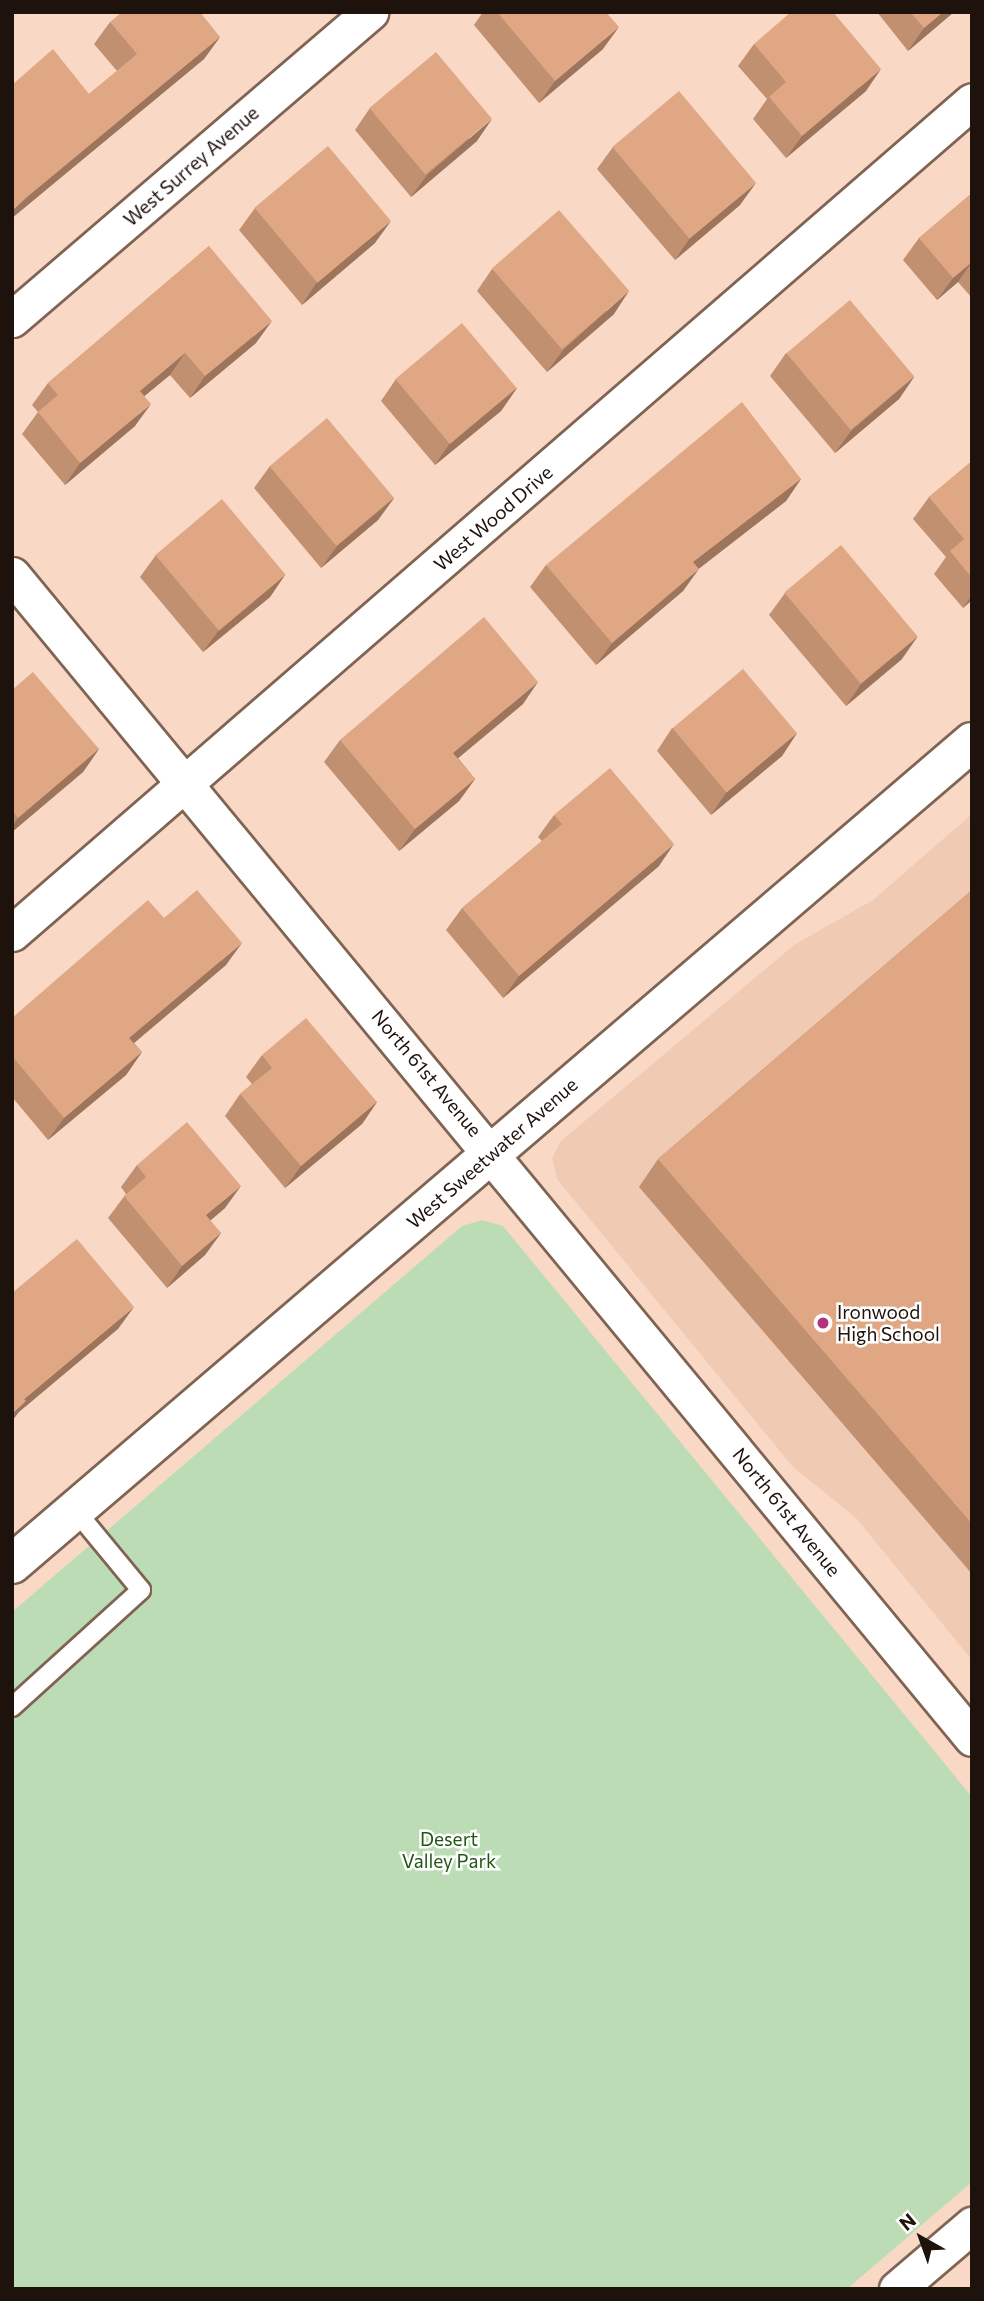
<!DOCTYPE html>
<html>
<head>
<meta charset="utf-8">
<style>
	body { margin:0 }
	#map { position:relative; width:984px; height:2301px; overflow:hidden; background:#f9d9c5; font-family:Commissioner,sans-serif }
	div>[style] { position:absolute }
	.built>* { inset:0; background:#f1cab3 }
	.green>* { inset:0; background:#bcdcb5 }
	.roads { filter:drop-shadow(2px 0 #806453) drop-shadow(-2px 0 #806453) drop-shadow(0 2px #806453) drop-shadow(0 -2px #806453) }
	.service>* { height:18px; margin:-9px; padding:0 9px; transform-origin:9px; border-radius:9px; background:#fff }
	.minor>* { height:35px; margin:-17.5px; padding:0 17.5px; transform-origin:17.5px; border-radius:17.5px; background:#fff }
	.tertiary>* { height:38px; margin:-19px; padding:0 19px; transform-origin:19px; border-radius:19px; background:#fff }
	.wall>* { inset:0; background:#c09071 }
	.shaded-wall>* { inset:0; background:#9c755c }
	.building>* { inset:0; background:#dfa783; transform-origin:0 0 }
	.dots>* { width:19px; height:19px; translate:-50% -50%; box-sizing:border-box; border:4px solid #fff; border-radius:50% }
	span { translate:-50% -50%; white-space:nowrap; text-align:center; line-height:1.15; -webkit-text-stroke:5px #fff; paint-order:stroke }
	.street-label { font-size:19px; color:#1d120c }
	.poi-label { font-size:19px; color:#1d120c }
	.left { translate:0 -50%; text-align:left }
	.park-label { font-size:19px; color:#215714 }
	.frame { position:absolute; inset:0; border:14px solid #1d120c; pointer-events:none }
	.north { position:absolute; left:886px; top:2203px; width:70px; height:70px; -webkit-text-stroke:5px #fff; paint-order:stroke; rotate:320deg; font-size:19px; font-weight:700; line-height:28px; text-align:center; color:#1d120c }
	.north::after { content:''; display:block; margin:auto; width:24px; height:32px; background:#1d120c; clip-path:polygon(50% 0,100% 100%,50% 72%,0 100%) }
</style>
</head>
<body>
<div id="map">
	<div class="built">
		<div style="clip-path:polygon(972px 814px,972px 1660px,856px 1518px,792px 1466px,557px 1179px,552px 1158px,561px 1141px,794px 945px,873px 900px)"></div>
	</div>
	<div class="green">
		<div style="clip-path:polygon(482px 1220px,503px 1226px,972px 1797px,972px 2182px,847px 2289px,12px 2289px,12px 1612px,462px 1226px)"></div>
	</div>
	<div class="roads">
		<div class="service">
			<div style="left:12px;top:1707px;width:174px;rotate:-42.2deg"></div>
			<div style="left:141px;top:1590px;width:104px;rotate:-129.5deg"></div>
		</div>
		<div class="minor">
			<div style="left:12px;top:319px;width:472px;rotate:-40.6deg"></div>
			<div style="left:12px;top:575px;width:1508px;rotate:50.46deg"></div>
			<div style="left:12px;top:933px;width:1270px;rotate:-40.91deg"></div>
			<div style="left:897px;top:2289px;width:99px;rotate:-40.5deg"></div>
		</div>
		<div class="tertiary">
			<div style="left:12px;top:1564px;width:1264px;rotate:-40.57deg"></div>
		</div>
	</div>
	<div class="wall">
		<div style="clip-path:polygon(483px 12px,606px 12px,603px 49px,539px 103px,474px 25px)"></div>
		<div style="clip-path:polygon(877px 12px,954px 12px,908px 51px)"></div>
		<div style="clip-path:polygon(110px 22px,220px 37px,204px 59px,12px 218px,12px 85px,89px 94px,117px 71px,94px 44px)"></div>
		<div style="clip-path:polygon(754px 44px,866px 91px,786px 158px,753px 119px,767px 99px,738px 66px)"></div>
		<div style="clip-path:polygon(370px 108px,477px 141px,411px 197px,355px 130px)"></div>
		<div style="clip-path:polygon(613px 147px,740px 205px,675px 260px,597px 169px)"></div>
		<div style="clip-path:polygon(972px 193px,972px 298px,958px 282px,937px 300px,903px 260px,919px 238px)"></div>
		<div style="clip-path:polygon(255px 208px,375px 243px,302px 305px,239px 230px)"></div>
		<div style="clip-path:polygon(209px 246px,256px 343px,190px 398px,170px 375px,144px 396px,135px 426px,65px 485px,22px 434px,38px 412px,32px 405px,48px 383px)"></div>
		<div style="clip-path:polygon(492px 269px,614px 314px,547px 372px,477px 291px)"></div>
		<div style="clip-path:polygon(786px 353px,914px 377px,899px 399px,835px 453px,770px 376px)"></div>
		<div style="clip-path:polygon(396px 379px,517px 388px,501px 411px,435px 465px,381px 401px)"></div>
		<div style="clip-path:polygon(972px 461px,972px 600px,963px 608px,934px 574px,946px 557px,913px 519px,929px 497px)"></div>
		<div style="clip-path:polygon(270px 466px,394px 498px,378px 520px,321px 568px,254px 488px)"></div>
		<div style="clip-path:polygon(801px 479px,786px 501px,698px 569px,683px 591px,596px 665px,530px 587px,546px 565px)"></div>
		<div style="clip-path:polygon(156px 555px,285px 575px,270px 597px,203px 652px,140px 577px)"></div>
		<div style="clip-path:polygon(785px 593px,902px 659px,846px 706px,769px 615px)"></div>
		<div style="clip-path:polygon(12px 690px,99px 749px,83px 772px,12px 832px)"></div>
		<div style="clip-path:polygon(523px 704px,458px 758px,475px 779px,459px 801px,399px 851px,324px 762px,340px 740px)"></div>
		<div style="clip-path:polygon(672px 728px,797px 733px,782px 756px,711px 815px,657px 751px)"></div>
		<div style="clip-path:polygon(554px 815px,659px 866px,503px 998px,446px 930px,462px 908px,542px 841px,538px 837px)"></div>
		<div style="clip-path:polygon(972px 890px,972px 1574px,639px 1187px,658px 1159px)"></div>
		<div style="clip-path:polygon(164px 918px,226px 965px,134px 1043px,142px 1052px,126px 1075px,48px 1140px,12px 1097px,12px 1018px)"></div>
		<div style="clip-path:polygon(262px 1055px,377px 1102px,362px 1124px,285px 1188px,225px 1116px,240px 1094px,252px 1084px,246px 1077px)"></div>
		<div style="clip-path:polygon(137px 1165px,225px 1208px,210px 1221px,221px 1233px,205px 1255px,167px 1288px,108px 1218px,126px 1194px,121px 1187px)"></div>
	</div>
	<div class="shaded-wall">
		<div style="clip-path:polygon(943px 12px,954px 12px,908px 51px,924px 28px)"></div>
		<div style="clip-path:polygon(619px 27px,603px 49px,539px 103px,555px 81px)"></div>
		<div style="clip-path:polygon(220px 37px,204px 59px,12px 218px,12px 211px,27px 197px)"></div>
		<div style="clip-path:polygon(881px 69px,866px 91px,786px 158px,802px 136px)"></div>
		<div style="clip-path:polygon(492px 119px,477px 141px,411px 197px,427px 175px)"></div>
		<div style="clip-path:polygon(756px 183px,740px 205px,675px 260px,690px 238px)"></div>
		<div style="clip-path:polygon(391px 221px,375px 243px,302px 305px,317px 282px)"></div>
		<div style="clip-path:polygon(972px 262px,958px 282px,937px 300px,953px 278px)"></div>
		<div style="clip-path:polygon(629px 291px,614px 314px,547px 372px,563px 350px)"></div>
		<div style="clip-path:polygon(272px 321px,256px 343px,190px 398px,205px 376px)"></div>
		<div style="clip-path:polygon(185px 353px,170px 375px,124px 413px,140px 391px)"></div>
		<div style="clip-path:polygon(914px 377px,899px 399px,835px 453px,851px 431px)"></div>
		<div style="clip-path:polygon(517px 388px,501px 411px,435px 465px,450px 443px)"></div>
		<div style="clip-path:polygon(151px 404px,135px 426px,65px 485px,80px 463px)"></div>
		<div style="clip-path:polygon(801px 479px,786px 501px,678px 585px,693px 562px)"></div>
		<div style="clip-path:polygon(394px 498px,378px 520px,321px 568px,337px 546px)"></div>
		<div style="clip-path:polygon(699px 569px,683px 591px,596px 665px,612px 643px)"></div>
		<div style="clip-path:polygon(285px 575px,270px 597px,203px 652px,219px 630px)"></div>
		<div style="clip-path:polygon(972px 595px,972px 600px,963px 608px)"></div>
		<div style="clip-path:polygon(918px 636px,902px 659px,846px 706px,861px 684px)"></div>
		<div style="clip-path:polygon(538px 682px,523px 704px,438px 775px,453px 753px)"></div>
		<div style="clip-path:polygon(797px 733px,782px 756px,711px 815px,726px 793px)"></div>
		<div style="clip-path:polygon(99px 749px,83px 772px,12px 832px,12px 827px,18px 818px)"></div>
		<div style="clip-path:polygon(475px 779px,459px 801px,399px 851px,415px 829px)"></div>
		<div style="clip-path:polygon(674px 844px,659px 866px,503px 998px,519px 976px)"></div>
		<div style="clip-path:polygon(242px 943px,226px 965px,114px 1060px,129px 1038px)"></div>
		<div style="clip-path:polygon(142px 1052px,126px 1075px,48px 1140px,64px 1118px)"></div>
		<div style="clip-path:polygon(377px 1102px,362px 1124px,285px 1188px,301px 1166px)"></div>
		<div style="clip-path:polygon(241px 1186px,225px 1208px,190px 1237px,206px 1215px)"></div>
		<div style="clip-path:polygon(221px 1233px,205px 1255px,167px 1288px,182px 1266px)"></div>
		<div style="clip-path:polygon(134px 1307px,118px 1329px,19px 1412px,12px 1421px,12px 1414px,24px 1399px)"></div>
	</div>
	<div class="building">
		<div style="clip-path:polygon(122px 12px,200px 12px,220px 37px,27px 197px,12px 211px,12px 85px,53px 49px,89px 94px,137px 54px,110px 22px)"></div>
		<div style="clip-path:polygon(497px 12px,606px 12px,619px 27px,555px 81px)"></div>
		<div style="clip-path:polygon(791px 12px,833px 12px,881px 69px,802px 136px,769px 97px,786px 82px,754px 44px)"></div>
		<div style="clip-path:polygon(910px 12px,943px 12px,924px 28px)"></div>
		<div style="left:436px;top:52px;width:87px;height:87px;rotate:50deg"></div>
		<div style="left:679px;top:91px;width:120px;height:87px;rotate:50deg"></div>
		<div style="left:328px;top:146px;width:98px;height:96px;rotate:50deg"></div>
		<div style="clip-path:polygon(972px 193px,972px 262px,953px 278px,919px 238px)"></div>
		<div style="left:559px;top:210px;width:107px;height:89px;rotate:49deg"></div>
		<div style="clip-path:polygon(209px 246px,272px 321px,205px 376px,185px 353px,140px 391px,151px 404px,80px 463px,38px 412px,58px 395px,48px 383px)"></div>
		<div style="left:850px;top:300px;width:100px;height:83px;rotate:50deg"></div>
		<div style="left:462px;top:323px;width:85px;height:87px;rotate:50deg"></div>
		<div style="clip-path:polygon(742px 402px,801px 479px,693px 562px,699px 569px,612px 643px,546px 565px)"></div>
		<div style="left:327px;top:418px;width:104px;height:75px;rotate:50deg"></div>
		<div style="clip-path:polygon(972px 461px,972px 578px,950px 551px,964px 539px,929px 497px)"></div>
		<div style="left:222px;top:499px;width:99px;height:87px;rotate:50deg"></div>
		<div style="left:841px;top:545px;width:119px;height:74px;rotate:50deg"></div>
		<div style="clip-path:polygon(484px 617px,538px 682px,453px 753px,475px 779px,415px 829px,340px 740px)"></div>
		<div style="left:743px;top:669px;width:84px;height:92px;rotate:50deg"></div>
		<div style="clip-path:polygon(33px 672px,99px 749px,18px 818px,12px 810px,12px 690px)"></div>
		<div style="clip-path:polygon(610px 768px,674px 844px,519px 976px,462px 908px,562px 824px,554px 815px)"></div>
		<div style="clip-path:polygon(197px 890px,242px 943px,129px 1038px,142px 1052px,64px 1118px,12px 1056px,12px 1018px,148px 900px,164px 918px)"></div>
		<div style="clip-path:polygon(972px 890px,972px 1524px,658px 1159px)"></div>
		<div style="clip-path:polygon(306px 1018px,377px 1102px,301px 1166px,240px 1094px,272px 1068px,262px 1055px)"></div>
		<div style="clip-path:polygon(187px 1122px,241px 1186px,206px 1215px,221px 1233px,182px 1266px,124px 1196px,146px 1177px,137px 1165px)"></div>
		<div style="clip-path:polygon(77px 1239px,134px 1307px,24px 1399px,26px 1401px,12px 1414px,12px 1293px)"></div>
	</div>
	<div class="dots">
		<div style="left:823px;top:1323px;background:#b2327e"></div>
	</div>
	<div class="street-label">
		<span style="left:191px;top:166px;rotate:-41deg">West Surrey Avenue</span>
		<span style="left:493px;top:518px;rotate:-41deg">West Wood Drive</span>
		<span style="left:427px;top:1073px;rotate:50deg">North 61st Avenue</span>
		<span style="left:492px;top:1153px;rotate:-41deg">West Sweetwater Avenue</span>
		<span style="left:787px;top:1512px;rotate:51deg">North 61st Avenue</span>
	</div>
	<div class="poi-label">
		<span class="left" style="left:837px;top:1323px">Ironwood<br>High School</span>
	</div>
	<div class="park-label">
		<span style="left:449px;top:1850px">Desert<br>Valley Park</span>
	</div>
	<div class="frame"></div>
	<div class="north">N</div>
</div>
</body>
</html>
